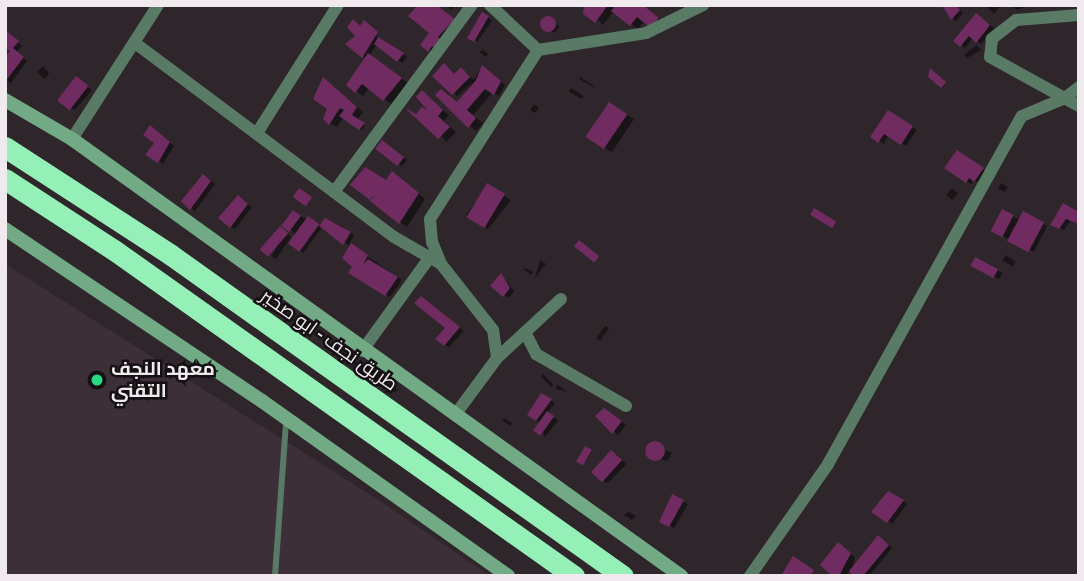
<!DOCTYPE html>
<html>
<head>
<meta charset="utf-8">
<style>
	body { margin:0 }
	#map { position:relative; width:1084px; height:581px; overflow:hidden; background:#2e262b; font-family:"Archivo Narrow",Cairo,sans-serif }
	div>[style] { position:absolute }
	.built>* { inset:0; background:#3d2f38 }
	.shadow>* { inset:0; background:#0007; transform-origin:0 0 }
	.building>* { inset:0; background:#702c60; transform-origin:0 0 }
	.round { border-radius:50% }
	.lane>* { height:6px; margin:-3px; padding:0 3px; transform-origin:3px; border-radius:3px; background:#597b65 }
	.street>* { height:12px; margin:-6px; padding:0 6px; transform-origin:6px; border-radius:6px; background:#597b65 }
	.secondary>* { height:14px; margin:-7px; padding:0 7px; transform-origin:7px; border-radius:7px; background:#72aa86 }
	.highway>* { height:21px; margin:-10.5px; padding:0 10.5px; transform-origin:10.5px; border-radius:10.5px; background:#95f0b7 }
	.dots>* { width:19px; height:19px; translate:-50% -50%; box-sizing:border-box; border:4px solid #141013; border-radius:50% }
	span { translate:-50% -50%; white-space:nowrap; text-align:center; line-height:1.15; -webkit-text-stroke:5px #141013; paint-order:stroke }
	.street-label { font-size:19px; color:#f0eaee }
	.poi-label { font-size:19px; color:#f0eaee; font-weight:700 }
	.left { translate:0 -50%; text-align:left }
	.frame { position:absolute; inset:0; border:7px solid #f0eaee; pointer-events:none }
</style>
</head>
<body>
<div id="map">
	<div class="built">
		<div style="clip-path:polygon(5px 264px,374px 497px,490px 576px,5px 576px)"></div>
	</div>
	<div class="shadow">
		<div style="clip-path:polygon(445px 5px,454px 5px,455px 6px,452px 10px)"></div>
		<div style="clip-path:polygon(585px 5px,643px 5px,665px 23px,645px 20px,638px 29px,614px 11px,603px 25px)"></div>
		<div style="clip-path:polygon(955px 5px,963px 13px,956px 21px,946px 13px)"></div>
		<div style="clip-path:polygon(985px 5px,1001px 5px,994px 14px)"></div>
		<div style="clip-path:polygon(1010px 5px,1028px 5px,1018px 10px)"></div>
		<div style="left:483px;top:14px;width:11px;height:26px;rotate:34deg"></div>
		<div style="clip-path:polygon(410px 15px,458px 22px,433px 53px,429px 50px,432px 32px)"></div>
		<div style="clip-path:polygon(546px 16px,560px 27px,554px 33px,540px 24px)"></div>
		<div style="clip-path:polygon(981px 18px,994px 28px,981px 44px,973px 38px,965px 48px,961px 45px)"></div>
		<div style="clip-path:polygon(369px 25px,380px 40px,407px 57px,402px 63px,377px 44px,369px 56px,408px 83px,391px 104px,369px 88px,363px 96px,349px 85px,366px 58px,347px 44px)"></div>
		<div style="clip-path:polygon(10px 35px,22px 46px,17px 52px,27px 61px,11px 83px,5px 79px,12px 51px)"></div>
		<div style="clip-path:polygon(977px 45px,981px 50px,967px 58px,964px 55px)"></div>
		<div style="clip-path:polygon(483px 50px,488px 54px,486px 57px,479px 52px)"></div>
		<div style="clip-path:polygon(43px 66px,49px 73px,45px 79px,37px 72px)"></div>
		<div style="clip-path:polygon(444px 66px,455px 75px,465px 72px,474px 80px,457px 97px)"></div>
		<div style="clip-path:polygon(482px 67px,505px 85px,499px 96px,493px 92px,473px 115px,483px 123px,476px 131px,438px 95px,458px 103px)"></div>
		<div style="clip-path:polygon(580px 77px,594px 86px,593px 87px,579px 79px)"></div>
		<div style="clip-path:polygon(81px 81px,92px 90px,75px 110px,59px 101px)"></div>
		<div style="clip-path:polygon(330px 84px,363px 112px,357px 120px,365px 125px,362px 130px,344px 117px,337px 127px,330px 123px)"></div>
		<div style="left:571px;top:88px;width:15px;height:4px;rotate:32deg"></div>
		<div style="clip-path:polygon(422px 92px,449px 115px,444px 121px,456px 132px,446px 142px,423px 109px,437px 114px)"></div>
		<div style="clip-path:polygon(534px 104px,539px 108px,535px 113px,530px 110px)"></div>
		<div style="clip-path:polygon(609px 104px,634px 119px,612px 152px,605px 148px)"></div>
		<div style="clip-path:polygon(889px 112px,917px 130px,906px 146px,889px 135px,884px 144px,873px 137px)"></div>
		<div style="clip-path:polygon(155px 130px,174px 146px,163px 164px,148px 154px,157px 143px)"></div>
		<div style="clip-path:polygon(387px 145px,407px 160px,402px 166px,378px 149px)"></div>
		<div style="clip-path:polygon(957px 152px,987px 172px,980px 183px,974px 180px,971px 184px,946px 168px)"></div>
		<div style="clip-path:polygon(400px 178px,425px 199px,407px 227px,353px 185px)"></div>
		<div style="clip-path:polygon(208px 179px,215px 184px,195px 211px,191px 208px)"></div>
		<div style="left:1001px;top:183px;width:8px;height:6px;rotate:30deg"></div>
		<div style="clip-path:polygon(488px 186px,511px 200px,488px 229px,466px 215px)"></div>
		<div style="left:952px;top:188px;width:8px;height:9px;rotate:40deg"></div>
		<div style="clip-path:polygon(242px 200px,252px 207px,235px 229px,231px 227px)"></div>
		<div style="clip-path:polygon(1064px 206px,1079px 214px,1079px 224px,1071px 220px,1064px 230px,1053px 224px)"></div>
		<div style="clip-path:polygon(1003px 211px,1020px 220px,1024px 214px,1047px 226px,1034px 252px,993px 231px)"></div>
		<div style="clip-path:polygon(293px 212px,321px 227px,326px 220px,340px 225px,354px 235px,349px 244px,402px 280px,390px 297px,351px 273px,355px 267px,344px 258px,351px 247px,323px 226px,303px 253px,291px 244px,297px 235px,284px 225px)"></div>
		<div style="clip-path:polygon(285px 231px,291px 237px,276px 259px,272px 256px)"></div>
		<div style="left:1006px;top:255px;width:12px;height:6px;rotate:35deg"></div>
		<div style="left:976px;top:259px;width:30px;height:7px;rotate:28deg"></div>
		<div style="clip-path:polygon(540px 260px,546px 264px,535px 278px)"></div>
		<div style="clip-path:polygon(525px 268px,533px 272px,531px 275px,524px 270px)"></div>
		<div style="clip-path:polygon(501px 275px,514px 291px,509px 298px,504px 295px)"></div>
		<div style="clip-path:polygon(426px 301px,464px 331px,449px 347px,445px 345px,448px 328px)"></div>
		<div style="clip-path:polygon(605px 326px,609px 328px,600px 341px,596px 338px)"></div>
		<div style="clip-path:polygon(543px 374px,553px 384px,551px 387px,541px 376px)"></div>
		<div style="clip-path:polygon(557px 385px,568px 392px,556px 389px)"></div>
		<div style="clip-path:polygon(542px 395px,555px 403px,547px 413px,558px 420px,545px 437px,537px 420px)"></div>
		<div style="clip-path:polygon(609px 412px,626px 425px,618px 435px,597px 416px)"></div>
		<div style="clip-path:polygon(504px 418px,512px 423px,510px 426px,502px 420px)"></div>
		<div style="clip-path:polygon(649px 443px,672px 453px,667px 461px,644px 452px)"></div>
		<div style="left:586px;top:448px;width:7px;height:15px;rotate:34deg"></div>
		<div style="clip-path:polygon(616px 454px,626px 464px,608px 483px,603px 481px)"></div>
		<div style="clip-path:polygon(890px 494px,907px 504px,892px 524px,874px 512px)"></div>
		<div style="clip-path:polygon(673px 497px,688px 504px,674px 528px,661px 522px)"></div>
		<div style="clip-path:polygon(629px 512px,636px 516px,632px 520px,624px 515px)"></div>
		<div style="clip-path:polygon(883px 540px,892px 548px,869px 576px,857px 576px,850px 570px,845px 576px,835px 576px,842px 547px,855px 557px,852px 570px)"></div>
	</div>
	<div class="building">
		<div style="clip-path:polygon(418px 5px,436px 5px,455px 19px,438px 37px,442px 41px,436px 49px,432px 46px,428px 52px,420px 45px,429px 33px,408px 16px)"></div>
		<div style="clip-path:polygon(584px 5px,608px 5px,595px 23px,583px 14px)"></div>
		<div style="clip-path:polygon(616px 5px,643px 5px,659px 18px,651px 28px,637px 17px,630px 26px,611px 11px)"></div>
		<div style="clip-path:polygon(942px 5px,955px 5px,960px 10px,951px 20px)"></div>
		<div style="left:482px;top:12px;width:8px;height:30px;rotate:30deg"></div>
		<div style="clip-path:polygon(976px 13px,990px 25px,976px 43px,969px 36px,960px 47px,953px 41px)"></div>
		<div class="round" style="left:540px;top:16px;width:16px;height:16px"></div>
		<div style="clip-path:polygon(353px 19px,360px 26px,364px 20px,378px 32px,362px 58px,345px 44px,355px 36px,347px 27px)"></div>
		<div style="clip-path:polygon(5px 30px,19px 41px,13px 48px,24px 57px,5px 82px,5px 57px,10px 51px,5px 47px)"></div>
		<div style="clip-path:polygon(378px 37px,404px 53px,397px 62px,374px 44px)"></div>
		<div style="clip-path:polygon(368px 53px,402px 78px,383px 101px,362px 84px,355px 93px,346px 85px)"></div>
		<div style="clip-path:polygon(444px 63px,454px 74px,461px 67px,470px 77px,452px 95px,432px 76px)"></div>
		<div style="clip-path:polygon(482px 65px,501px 81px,494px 95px,485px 89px,467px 110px,476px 118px,468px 128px,435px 95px,441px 89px,457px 102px,476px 80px)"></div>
		<div style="clip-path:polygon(930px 68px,946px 82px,941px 88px,928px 77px)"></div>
		<div style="left:76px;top:76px;width:16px;height:31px;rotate:38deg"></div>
		<div style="clip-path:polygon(323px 77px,357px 107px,352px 115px,365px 123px,359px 130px,339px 116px,344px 110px,340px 108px,329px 125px,323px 119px,327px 109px,313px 99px)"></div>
		<div style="clip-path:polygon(422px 90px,443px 110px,438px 116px,450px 127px,438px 139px,405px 108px,416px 114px,422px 107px,428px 111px,416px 97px)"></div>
		<div style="left:609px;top:102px;width:22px;height:42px;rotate:34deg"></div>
		<div style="clip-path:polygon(888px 110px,913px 126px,901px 145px,884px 134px,878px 143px,870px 137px)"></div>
		<div style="clip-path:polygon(150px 125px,170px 142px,158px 163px,145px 155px,154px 143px,143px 135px)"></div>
		<div style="left:382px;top:140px;width:28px;height:11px;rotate:38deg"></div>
		<div style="clip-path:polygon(957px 150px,984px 168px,974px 182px,969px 178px,966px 183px,944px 168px)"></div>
		<div style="clip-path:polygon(365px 167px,386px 180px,392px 171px,419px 193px,399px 224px,370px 201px,376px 193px,370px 200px,350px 185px)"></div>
		<div style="clip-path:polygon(203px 174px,211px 181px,190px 210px,181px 201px)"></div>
		<div style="left:487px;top:183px;width:21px;height:40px;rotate:31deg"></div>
		<div style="left:299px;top:188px;width:16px;height:11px;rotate:35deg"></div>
		<div style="clip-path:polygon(238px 195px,248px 204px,230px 228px,218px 218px)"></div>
		<div style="clip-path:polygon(1063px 203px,1079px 212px,1079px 224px,1066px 219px,1059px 229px,1050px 225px)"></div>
		<div style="left:814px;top:208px;width:26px;height:8px;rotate:31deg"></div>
		<div style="left:1002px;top:209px;width:13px;height:25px;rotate:27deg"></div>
		<div style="left:293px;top:210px;width:10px;height:20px;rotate:37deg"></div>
		<div style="left:1023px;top:211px;width:24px;height:34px;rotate:28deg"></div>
		<div style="left:308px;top:216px;width:14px;height:34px;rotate:36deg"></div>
		<div style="clip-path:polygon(325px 218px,351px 232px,343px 245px,319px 226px)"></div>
		<div style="left:280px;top:226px;width:11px;height:31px;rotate:41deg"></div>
		<div style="left:579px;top:240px;width:26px;height:8px;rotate:39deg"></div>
		<div style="clip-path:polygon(351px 243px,368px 255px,363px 265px,368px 259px,398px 277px,385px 296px,348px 273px,352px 267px,342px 258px)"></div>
		<div style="left:975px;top:257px;width:26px;height:10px;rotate:28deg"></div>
		<div style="clip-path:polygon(501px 273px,510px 288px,503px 297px,490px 286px)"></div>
		<div style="clip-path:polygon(421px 296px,460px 327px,444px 346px,435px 339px,445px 328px,414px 303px)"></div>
		<div style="clip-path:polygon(541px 393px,552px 399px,536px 421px,527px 415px)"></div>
		<div style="clip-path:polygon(604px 408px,622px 421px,612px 434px,595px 416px)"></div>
		<div style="left:547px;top:411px;width:9px;height:24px;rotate:36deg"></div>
		<div class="round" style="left:645px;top:441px;width:20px;height:20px"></div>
		<div style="left:585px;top:446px;width:8px;height:18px;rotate:30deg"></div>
		<div style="left:611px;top:450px;width:15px;height:30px;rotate:42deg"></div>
		<div style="clip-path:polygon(888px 491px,904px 500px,887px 523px,871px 512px)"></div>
		<div style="clip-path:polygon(672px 494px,684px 500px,669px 527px,659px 522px)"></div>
		<div style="clip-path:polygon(878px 535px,889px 545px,863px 576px,854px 576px,849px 571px)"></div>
		<div style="clip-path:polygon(838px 542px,851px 553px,839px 576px,832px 576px,820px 565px)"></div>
		<div style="clip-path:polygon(793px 556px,814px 570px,810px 576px,781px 576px)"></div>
	</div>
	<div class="lane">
		<div style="left:275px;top:576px;width:155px;rotate:-85.9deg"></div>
	</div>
	<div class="street">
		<div style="left:490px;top:5px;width:66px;rotate:43.2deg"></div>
		<div style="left:1079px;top:15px;width:63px;rotate:175.5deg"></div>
		<div style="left:1016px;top:20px;width:31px;rotate:142deg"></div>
		<div style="left:992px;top:39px;width:18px;rotate:96deg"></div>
		<div style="left:990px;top:57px;width:102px;rotate:28.8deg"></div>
		<div style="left:135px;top:43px;width:249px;rotate:36.8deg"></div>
		<div style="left:334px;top:192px;width:232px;rotate:-53.6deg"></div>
		<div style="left:257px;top:133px;width:151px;rotate:-57.7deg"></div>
		<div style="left:72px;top:139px;width:159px;rotate:-57.3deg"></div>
		<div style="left:334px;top:192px;width:75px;rotate:36.9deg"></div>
		<div style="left:394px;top:237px;width:54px;rotate:29.9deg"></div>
		<div style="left:525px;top:332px;width:25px;rotate:63deg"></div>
		<div style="left:536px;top:354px;width:104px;rotate:30deg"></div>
		<div style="left:362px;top:351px;width:116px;rotate:-54.1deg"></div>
		<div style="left:497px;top:358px;width:87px;rotate:-42.7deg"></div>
		<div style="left:455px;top:415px;width:71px;rotate:-53.6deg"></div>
		<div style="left:497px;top:358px;width:28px;rotate:-98deg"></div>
		<div style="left:493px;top:330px;width:84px;rotate:-128.2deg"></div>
		<div style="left:441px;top:264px;width:24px;rotate:-112deg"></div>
		<div style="left:432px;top:242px;width:23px;rotate:-95deg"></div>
		<div style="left:430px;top:219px;width:201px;rotate:-57.4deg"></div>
		<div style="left:538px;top:50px;width:109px;rotate:-8.9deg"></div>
		<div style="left:646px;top:33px;width:64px;rotate:-26.2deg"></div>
		<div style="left:750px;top:576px;width:136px;rotate:-55.1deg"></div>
		<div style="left:828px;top:464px;width:398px;rotate:-60.9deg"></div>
		<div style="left:1022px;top:116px;width:47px;rotate:-22.7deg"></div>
		<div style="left:1065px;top:98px;width:18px;rotate:-38deg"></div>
	</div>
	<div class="secondary">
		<div style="left:5px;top:100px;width:78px;rotate:30.2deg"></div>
		<div style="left:72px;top:139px;width:750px;rotate:35.66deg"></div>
		<div style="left:5px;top:229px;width:309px;rotate:33.8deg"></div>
		<div style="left:262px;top:401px;width:302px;rotate:35.4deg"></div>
	</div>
	<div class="highway">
		<div style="left:5px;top:147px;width:198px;rotate:33deg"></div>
		<div style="left:171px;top:255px;width:554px;rotate:35.38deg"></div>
		<div style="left:5px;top:179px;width:130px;rotate:33.1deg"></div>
		<div style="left:114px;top:250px;width:564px;rotate:35.33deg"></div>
	</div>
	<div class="dots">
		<div style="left:97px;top:380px;background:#2bd884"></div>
	</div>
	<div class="street-label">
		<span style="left:329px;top:340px;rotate:35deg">طريق نجف - ابو صخير</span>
	</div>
	<div class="poi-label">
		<span class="left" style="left:111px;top:380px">معهد النجف<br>التقني</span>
	</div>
	<div class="frame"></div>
</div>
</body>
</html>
